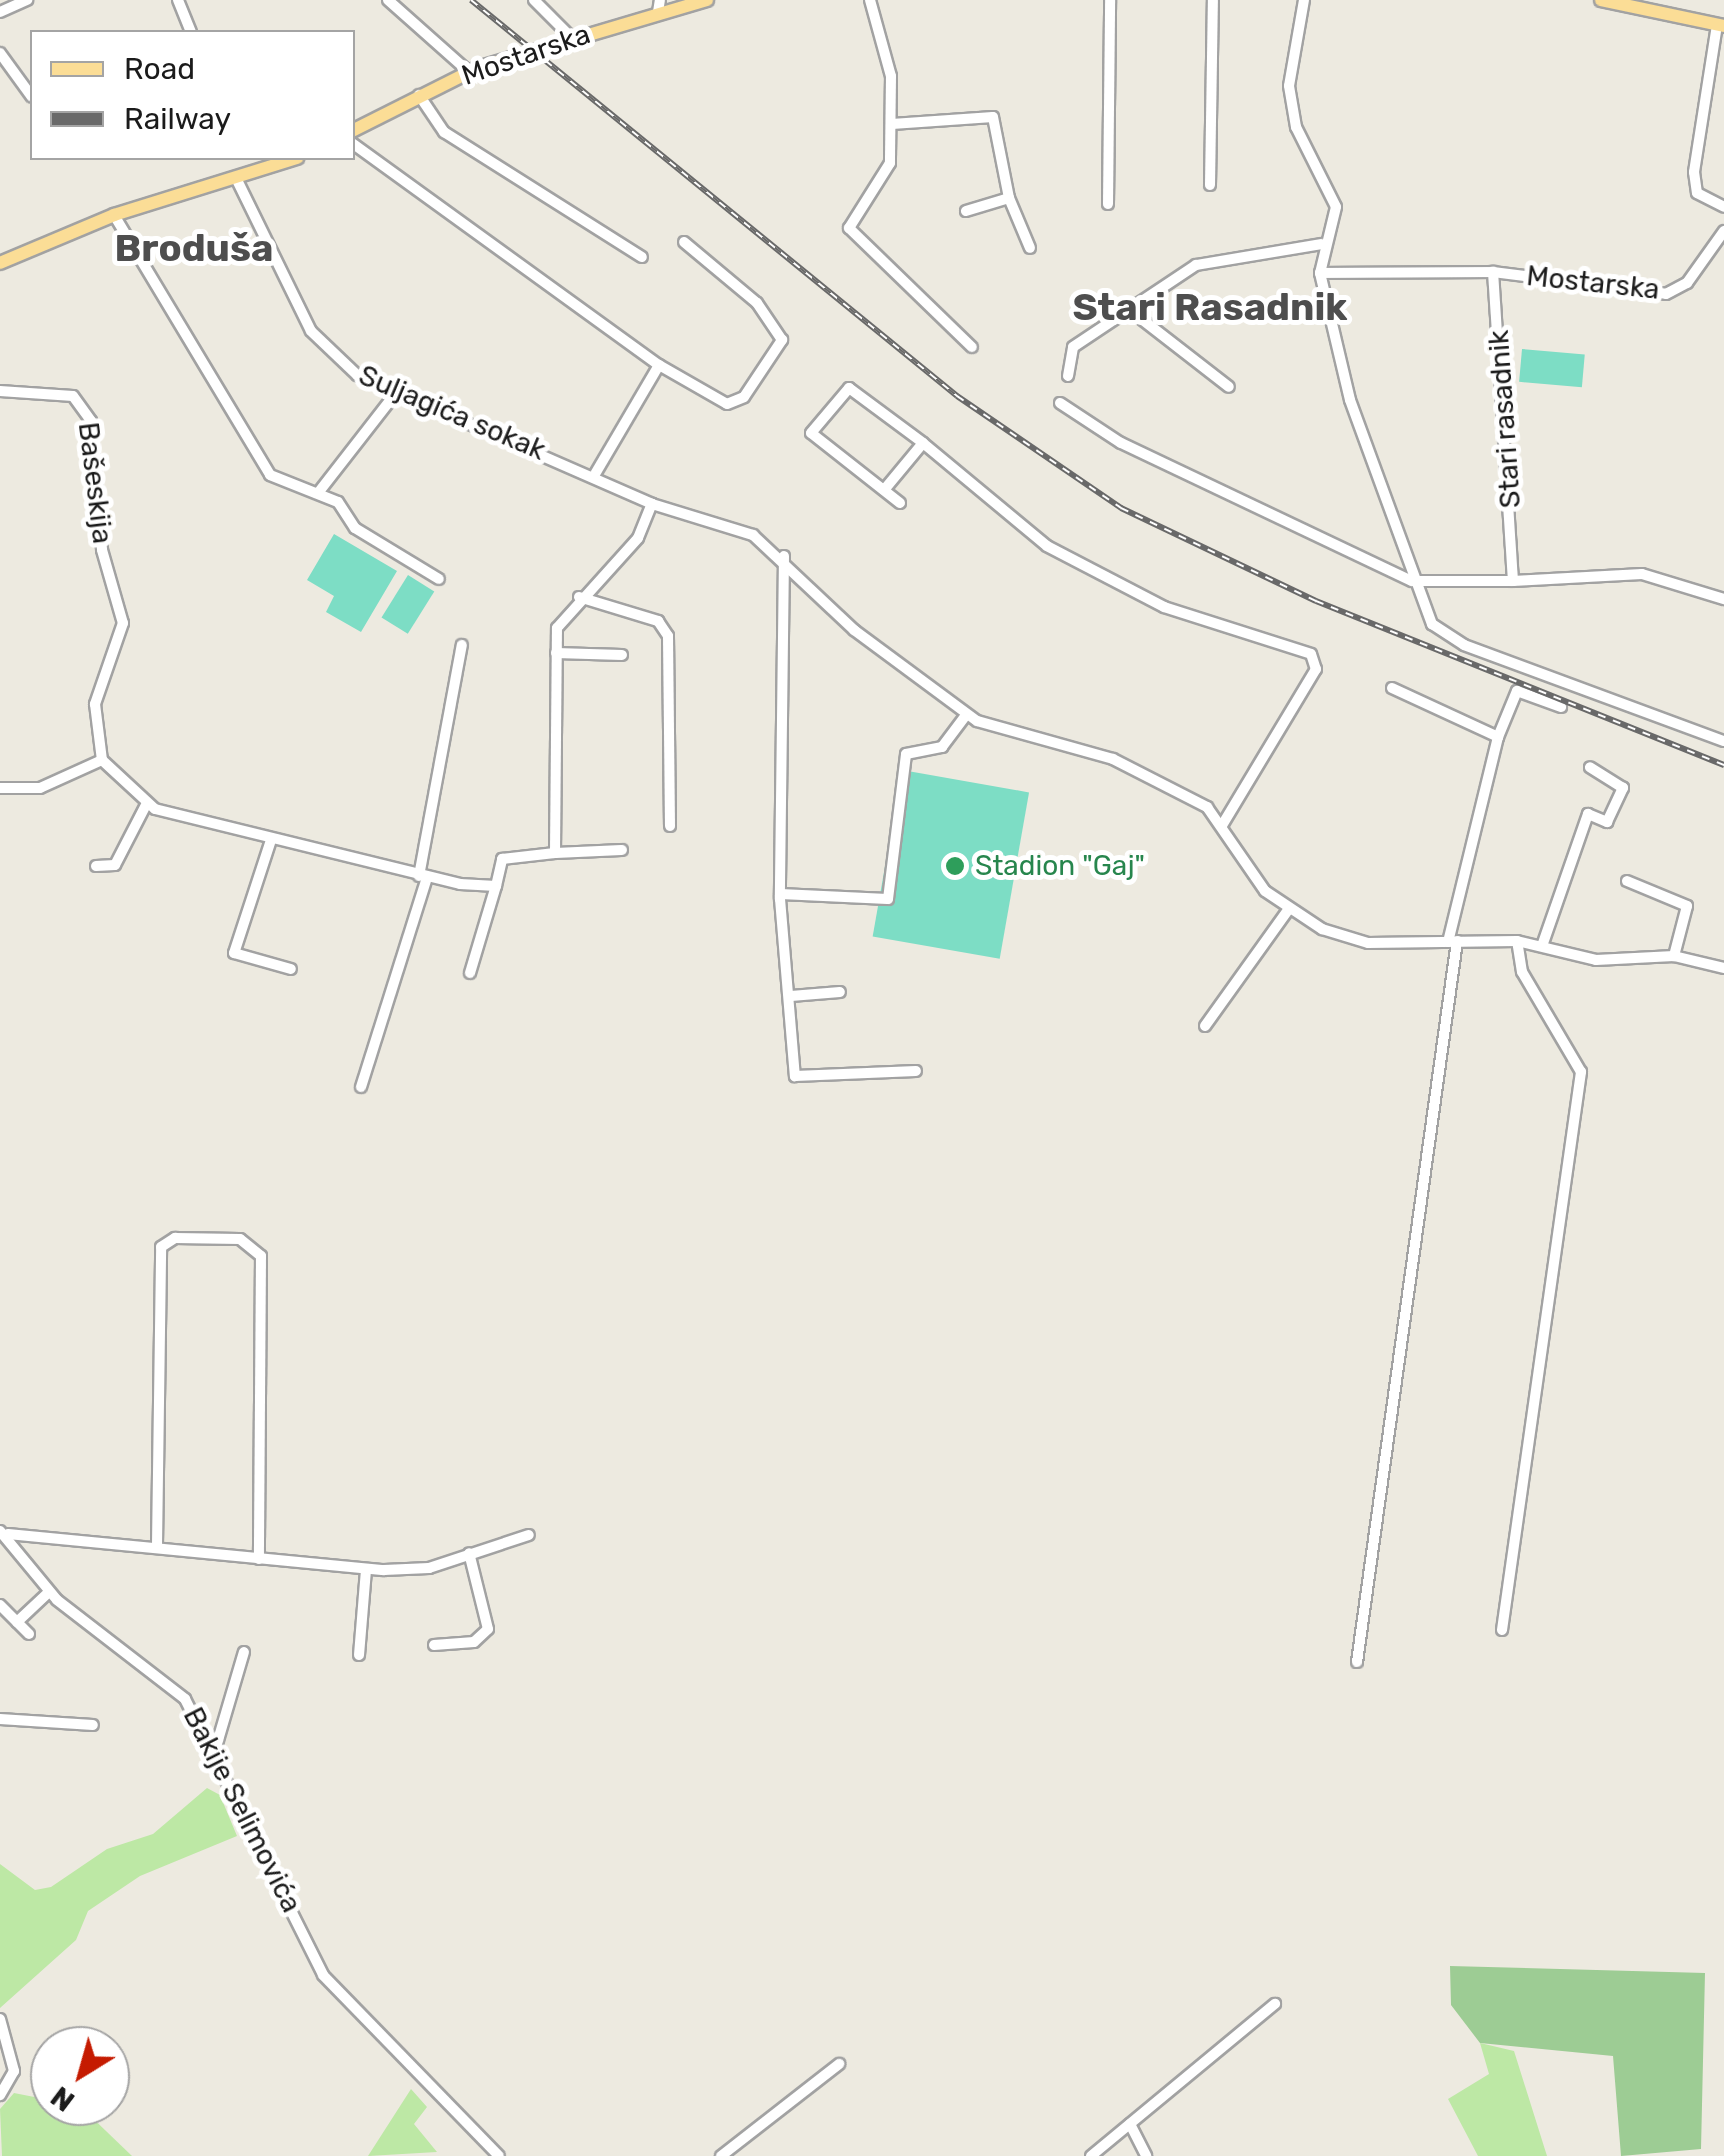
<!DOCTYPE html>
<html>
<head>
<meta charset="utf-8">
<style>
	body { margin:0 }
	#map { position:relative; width:1724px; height:2156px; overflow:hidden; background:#edeae0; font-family:Rubik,sans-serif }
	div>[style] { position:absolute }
	.grass>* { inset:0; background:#bde8a5 }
	.forest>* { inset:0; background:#9dcc94 }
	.pitch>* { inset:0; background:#7dddc5; transform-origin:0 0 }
	.roads { filter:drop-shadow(2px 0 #a2a2a2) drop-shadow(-2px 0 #a2a2a2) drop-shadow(0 2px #a2a2a2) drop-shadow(0 -2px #a2a2a2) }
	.minor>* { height:10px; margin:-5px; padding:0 5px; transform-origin:5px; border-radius:5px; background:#fff }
	.major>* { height:12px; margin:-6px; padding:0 6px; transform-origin:6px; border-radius:6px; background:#fbdd96 }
	.rail>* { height:6px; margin-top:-3px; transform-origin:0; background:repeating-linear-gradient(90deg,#fff 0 8px,#696969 0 16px); box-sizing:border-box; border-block:2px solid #696969 }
	.dots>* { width:28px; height:28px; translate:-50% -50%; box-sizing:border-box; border:5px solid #fff; border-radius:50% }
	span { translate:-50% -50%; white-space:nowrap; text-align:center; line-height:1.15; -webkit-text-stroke:10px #fff; paint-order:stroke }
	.street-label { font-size:28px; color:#1b1b1b }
	.leisure-label { font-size:28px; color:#27864d }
	.left { translate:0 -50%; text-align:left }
	.district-label { font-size:38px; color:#4e4e4e; font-weight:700 }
	.legend { position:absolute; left:30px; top:30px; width:325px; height:130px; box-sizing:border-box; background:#fff; border:2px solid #a4a4a4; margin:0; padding:12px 18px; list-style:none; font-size:30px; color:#1b1b1b }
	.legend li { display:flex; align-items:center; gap:20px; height:50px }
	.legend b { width:50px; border:2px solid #a4a4a4 }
	.north { position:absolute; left:30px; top:2026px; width:100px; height:100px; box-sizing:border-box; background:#fff; border:2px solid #a4a4a4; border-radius:50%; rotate:217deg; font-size:28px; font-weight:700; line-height:40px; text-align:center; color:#1b1b1b }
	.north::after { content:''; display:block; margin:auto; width:35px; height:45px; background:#c51b01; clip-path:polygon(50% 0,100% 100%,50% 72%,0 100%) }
</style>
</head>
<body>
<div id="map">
	<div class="grass">
		<div style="clip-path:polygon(207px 1788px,220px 1795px,237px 1836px,140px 1876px,88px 1911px,76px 1940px,0 2008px,0 1864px,35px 1890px,51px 1887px,107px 1849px,153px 1834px)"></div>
		<div style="clip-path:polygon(1480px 2043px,1514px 2051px,1547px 2156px,1478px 2156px,1448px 2099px,1489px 2074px)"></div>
		<div style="clip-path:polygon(411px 2089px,427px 2107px,414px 2124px,437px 2152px,368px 2156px)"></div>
		<div style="clip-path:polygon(14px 2093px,80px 2106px,132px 2156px,2px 2156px,0 2109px)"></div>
	</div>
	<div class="forest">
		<div style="clip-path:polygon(1450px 1966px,1705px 1973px,1701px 2149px,1621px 2156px,1613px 2056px,1480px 2043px,1451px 2005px)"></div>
	</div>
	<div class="pitch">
		<div style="left:1522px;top:349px;width:63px;height:33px;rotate:5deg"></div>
		<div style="clip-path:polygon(334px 534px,397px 571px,361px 632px,326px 612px,334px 596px,307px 580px)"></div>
		<div style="left:408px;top:575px;width:31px;height:50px;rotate:32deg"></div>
		<div style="left:902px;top:770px;width:129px;height:169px;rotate:10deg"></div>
	</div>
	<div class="roads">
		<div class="minor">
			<div style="left:178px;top:0;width:35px;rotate:68deg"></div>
			<div style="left:388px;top:0;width:108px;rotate:41.6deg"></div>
			<div style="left:534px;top:0;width:54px;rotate:45deg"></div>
			<div style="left:870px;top:0;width:79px;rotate:74.6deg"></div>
			<div style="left:891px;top:76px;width:87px;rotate:90.7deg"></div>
			<div style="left:890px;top:163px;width:77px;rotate:122.2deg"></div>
			<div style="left:849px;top:228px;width:171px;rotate:44.1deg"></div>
			<div style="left:1304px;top:0;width:87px;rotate:99.9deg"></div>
			<div style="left:1289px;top:86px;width:42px;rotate:80.3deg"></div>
			<div style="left:1296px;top:127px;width:89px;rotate:63.4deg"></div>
			<div style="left:1336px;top:207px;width:68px;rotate:103.6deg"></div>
			<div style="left:1320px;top:273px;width:130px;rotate:76.7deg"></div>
			<div style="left:1350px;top:400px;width:239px;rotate:69.9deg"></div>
			<div style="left:1432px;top:624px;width:38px;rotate:33deg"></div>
			<div style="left:1464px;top:645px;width:277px;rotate:20.3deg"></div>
			<div style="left:0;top:12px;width:30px;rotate:-24deg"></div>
			<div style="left:658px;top:12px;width:12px;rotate:-81deg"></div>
			<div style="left:1717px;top:25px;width:149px;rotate:98.9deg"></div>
			<div style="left:1694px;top:172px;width:21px;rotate:82deg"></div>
			<div style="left:1697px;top:193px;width:30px;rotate:27deg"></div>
			<div style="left:0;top:53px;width:54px;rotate:54deg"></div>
			<div style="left:419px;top:95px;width:45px;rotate:56deg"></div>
			<div style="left:444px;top:132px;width:234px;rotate:32.3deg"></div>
			<div style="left:892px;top:124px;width:101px;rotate:-4deg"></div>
			<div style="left:993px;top:117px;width:83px;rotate:78.8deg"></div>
			<div style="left:1009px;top:198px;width:45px;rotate:163.2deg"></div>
			<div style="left:352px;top:143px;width:379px;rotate:35.9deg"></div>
			<div style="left:659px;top:365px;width:126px;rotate:120.4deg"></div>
			<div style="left:237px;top:180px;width:168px;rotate:63.9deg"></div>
			<div style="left:311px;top:331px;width:64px;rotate:43.7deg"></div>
			<div style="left:357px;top:375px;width:322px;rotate:23.6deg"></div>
			<div style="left:652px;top:504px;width:106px;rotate:17.1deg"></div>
			<div style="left:753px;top:535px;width:139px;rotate:43.2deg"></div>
			<div style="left:854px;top:630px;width:153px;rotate:36.5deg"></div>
			<div style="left:977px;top:721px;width:141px;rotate:15.6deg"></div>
			<div style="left:1113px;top:759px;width:106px;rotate:27.1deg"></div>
			<div style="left:1207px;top:807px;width:102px;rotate:55.4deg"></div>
			<div style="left:1265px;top:891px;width:69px;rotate:33.7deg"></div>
			<div style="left:1322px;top:929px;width:48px;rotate:16.9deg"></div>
			<div style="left:1368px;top:943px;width:149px;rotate:-0.8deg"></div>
			<div style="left:1517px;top:941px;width:81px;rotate:13.5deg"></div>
			<div style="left:1596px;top:960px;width:78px;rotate:-2.9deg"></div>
			<div style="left:1674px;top:956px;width:51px;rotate:13.5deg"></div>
			<div style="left:1210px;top:185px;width:185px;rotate:-89.1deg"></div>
			<div style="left:1009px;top:198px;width:54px;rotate:67.2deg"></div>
			<div style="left:1108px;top:204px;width:204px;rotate:-89.4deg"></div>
			<div style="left:114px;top:215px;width:303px;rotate:59deg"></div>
			<div style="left:270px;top:475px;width:73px;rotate:21.7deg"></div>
			<div style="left:338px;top:502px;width:31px;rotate:57deg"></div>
			<div style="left:355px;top:528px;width:98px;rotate:31.3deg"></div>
			<div style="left:1493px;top:272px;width:174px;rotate:7.2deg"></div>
			<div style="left:1666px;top:294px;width:24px;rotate:-28deg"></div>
			<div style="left:1687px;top:283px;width:64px;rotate:-54.6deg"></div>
			<div style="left:1126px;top:307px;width:130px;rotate:37.8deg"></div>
			<div style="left:659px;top:365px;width:78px;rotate:29.8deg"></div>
			<div style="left:727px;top:404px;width:18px;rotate:-22deg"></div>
			<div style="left:744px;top:397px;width:69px;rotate:-56.3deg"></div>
			<div style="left:782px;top:340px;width:45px;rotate:-124deg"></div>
			<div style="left:757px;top:303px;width:95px;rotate:-140.1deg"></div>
			<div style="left:1068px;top:376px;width:29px;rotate:-80deg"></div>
			<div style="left:1073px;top:347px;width:148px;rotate:-33.7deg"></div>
			<div style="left:1196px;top:265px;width:127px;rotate:-9.5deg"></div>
			<div style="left:0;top:391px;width:73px;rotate:3.9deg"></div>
			<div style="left:73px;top:396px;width:31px;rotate:54deg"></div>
			<div style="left:91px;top:421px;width:129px;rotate:85.1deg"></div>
			<div style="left:102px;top:550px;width:76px;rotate:74deg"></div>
			<div style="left:123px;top:623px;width:86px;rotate:109.1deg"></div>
			<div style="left:95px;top:704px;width:56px;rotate:82.9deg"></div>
			<div style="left:102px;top:760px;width:72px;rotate:42.8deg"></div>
			<div style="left:155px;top:809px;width:314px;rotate:13.8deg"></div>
			<div style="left:460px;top:884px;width:36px;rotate:3deg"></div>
			<div style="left:496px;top:886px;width:28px;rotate:-77deg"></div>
			<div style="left:502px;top:859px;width:53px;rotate:-6.5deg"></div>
			<div style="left:555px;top:853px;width:225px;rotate:-89.5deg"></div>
			<div style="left:557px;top:628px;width:121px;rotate:-48deg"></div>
			<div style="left:638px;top:538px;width:37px;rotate:-68deg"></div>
			<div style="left:1060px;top:403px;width:73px;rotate:33.3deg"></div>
			<div style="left:1121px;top:443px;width:322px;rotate:25.4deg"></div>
			<div style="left:1412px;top:581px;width:101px"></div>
			<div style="left:1513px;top:581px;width:310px;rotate:-93.7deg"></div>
			<div style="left:1493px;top:272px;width:173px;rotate:179.7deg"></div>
			<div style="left:884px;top:490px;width:61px;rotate:-50.3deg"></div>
			<div style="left:923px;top:443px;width:161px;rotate:39.7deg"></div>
			<div style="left:1047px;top:546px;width:132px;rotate:27.5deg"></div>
			<div style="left:1164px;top:607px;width:154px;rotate:17.7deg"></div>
			<div style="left:1311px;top:654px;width:16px;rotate:72deg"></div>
			<div style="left:1316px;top:669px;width:181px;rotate:121deg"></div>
			<div style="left:318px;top:493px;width:125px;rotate:-52.1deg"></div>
			<div style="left:900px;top:503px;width:113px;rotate:-141.8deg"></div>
			<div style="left:811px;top:433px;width:59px;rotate:-49.8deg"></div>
			<div style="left:849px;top:388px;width:92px;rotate:36.6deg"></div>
			<div style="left:784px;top:556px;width:343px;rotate:90.7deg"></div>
			<div style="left:780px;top:899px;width:178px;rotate:85.2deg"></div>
			<div style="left:795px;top:1076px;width:121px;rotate:-2.4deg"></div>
			<div style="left:1513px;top:581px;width:129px;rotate:-3.1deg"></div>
			<div style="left:1642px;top:574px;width:86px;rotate:17deg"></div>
			<div style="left:579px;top:597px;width:83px;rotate:16.9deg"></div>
			<div style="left:658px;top:621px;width:18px;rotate:56deg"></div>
			<div style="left:668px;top:636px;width:190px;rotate:89.4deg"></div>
			<div style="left:556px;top:653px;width:66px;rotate:1.7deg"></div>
			<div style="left:1392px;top:688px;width:117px;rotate:24.8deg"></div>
			<div style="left:1498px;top:737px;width:211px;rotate:103.7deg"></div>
			<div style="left:1498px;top:737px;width:50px;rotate:-67.6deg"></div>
			<div style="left:1517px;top:691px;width:47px;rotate:20deg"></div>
			<div style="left:0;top:788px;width:40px"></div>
			<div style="left:40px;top:788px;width:68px;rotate:-24.3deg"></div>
			<div style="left:271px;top:840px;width:119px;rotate:108.1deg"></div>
			<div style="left:234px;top:953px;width:59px;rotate:15.7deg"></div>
			<div style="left:555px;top:853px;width:67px;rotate:-2.6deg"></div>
			<div style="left:96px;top:866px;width:19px;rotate:-3deg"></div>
			<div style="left:115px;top:865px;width:70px;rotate:-62.7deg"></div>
			<div style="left:419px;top:876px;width:235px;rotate:-79.5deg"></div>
			<div style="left:1627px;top:881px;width:65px;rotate:22.6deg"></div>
			<div style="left:1687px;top:906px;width:52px;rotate:104.6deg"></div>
			<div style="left:780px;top:894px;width:108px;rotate:2.7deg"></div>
			<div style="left:888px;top:899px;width:146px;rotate:-82.9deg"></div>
			<div style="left:906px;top:754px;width:37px;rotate:-11deg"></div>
			<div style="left:942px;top:747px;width:40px;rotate:-53deg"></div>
			<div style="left:1542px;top:946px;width:140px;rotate:-70.8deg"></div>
			<div style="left:1588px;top:814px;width:21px;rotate:23deg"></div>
			<div style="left:1607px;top:822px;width:38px;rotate:-65deg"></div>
			<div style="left:1623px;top:788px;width:39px;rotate:-148deg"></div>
			<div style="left:470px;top:973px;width:91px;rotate:-73.4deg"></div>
			<div style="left:791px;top:996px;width:49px;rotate:-4.7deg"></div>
			<div style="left:1205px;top:1026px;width:143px;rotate:-54.4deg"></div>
			<div style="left:361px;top:1087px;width:219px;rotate:-72.5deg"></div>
			<div style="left:0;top:1531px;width:89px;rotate:50.4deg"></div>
			<div style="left:57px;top:1600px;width:162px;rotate:37.7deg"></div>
			<div style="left:185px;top:1699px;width:309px;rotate:63.4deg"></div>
			<div style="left:323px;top:1975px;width:252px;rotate:45.8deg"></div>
			<div style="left:8px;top:1534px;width:378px;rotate:5.5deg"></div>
			<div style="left:384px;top:1570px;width:45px;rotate:-2.5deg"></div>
			<div style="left:429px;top:1568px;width:105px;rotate:-18.3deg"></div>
			<div style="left:157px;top:1545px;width:298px;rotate:-89.2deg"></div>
			<div style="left:161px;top:1247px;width:17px;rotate:-33deg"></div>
			<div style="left:175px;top:1238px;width:65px;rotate:0.9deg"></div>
			<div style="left:240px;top:1239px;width:27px;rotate:39deg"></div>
			<div style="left:261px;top:1256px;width:303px;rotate:90.4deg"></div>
			<div style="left:0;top:1605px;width:41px;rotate:45deg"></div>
			<div style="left:17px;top:1622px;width:44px;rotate:-43.2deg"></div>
			<div style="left:1502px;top:1630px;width:564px;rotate:-81.94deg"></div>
			<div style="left:1581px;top:1072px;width:116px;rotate:-120.5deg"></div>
			<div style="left:1522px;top:972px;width:31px;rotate:-99deg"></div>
			<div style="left:434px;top:1645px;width:40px;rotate:-4.3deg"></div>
			<div style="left:474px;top:1642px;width:19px;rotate:-43deg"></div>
			<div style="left:488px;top:1629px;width:78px;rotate:-104deg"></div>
			<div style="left:359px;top:1655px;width:85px;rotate:-85.3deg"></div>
			<div style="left:1357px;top:1662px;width:728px;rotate:-82.1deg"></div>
			<div style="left:0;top:1719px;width:93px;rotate:3.7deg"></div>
			<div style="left:216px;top:1747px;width:99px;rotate:-73.6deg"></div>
			<div style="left:0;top:2019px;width:54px;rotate:74.9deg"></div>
			<div style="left:14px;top:2071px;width:28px;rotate:120deg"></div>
			<div style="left:1130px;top:2124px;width:36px;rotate:63deg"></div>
			<div style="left:721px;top:2156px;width:150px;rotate:-37.9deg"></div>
			<div style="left:1091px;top:2156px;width:239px;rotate:-39.6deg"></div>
		</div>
		<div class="major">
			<div style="left:1601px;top:0;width:126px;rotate:11.9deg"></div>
			<div style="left:352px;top:131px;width:140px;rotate:-26.7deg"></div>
			<div style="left:477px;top:68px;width:240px;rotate:-16.5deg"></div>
			<div style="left:0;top:263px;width:124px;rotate:-22.8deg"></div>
			<div style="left:114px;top:215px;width:192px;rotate:-17.3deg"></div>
		</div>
	</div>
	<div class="rail">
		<div style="left:471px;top:0;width:627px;rotate:39.17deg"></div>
		<div style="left:957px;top:396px;width:199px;rotate:34.3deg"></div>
		<div style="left:1121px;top:508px;width:216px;rotate:25.5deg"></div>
		<div style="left:1316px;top:601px;width:440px;rotate:21.9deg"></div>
	</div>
	<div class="dots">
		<div style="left:955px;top:866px;background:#2e9e5b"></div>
	</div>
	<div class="street-label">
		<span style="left:526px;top:55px;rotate:-19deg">Mostarska</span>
		<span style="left:1593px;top:283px;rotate:6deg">Mostarska</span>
		<span style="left:452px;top:413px;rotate:23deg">Suljagića sokak</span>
		<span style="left:1505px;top:419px;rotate:-94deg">Stari rasadnik</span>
		<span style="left:95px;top:483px;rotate:83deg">Bašeskija</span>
		<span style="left:242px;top:1810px;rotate:63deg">Bakije Selimovića</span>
	</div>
	<div class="leisure-label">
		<span class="left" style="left:975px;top:866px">Stadion "Gaj"</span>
	</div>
	<div class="district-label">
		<span style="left:194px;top:249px">Broduša</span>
		<span style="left:1210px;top:308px">Stari Rasadnik</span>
	</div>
	<ul class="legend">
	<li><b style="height:12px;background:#fbdd96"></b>Road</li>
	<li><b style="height:12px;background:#696969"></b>Railway</li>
	</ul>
	<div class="north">N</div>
</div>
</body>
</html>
